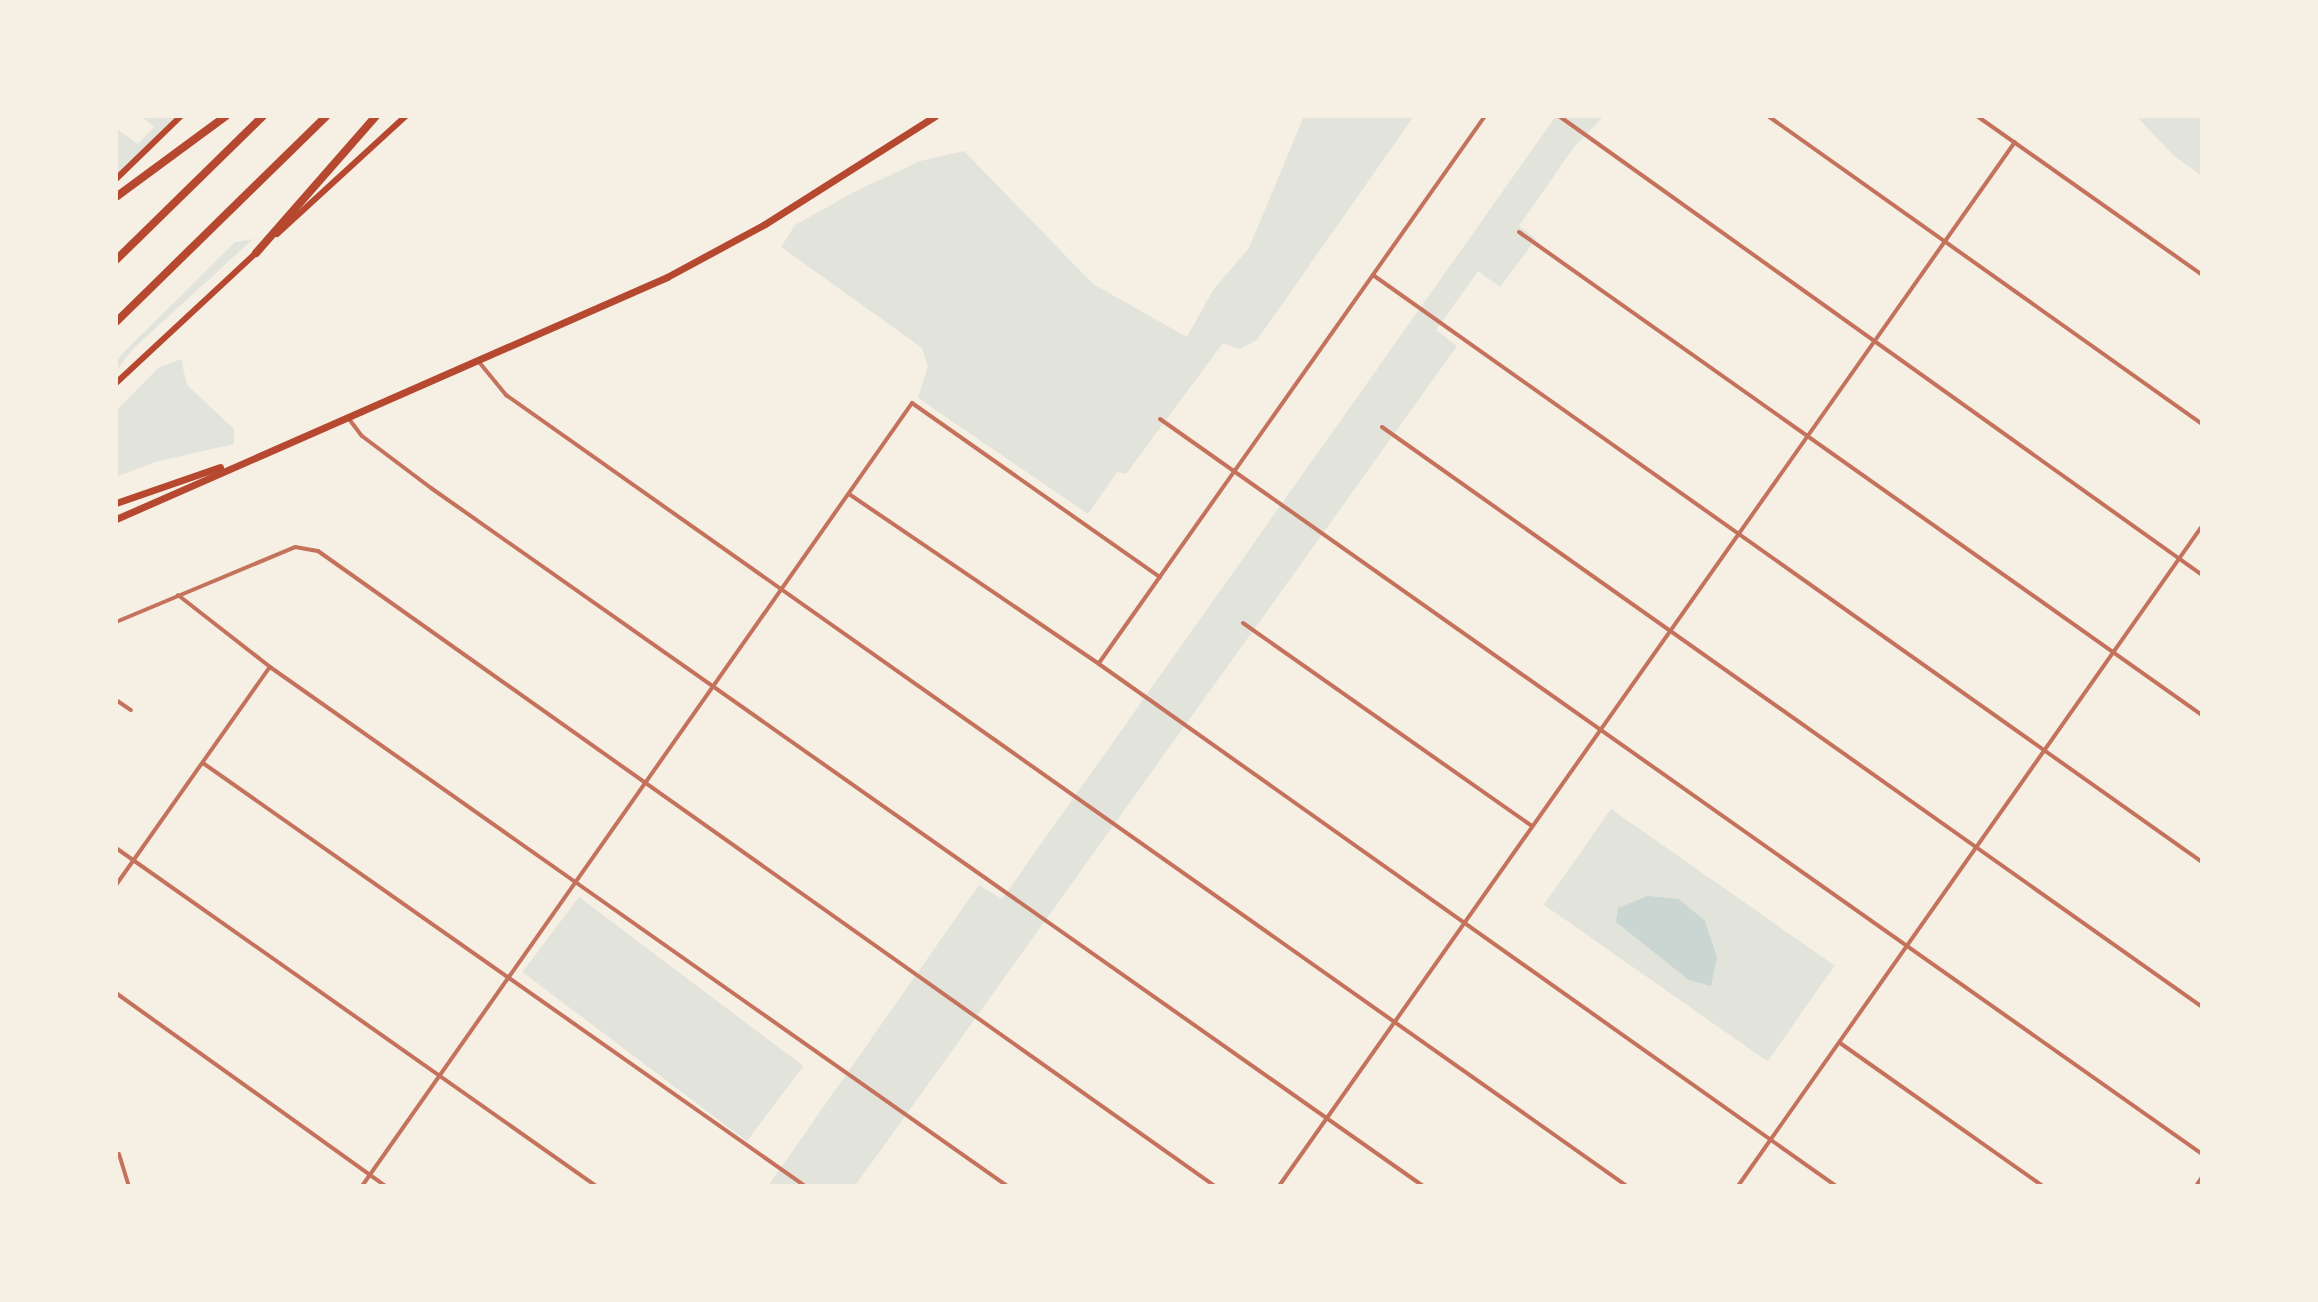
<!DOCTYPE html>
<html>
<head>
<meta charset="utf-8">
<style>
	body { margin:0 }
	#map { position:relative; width:2318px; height:1302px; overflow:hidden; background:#f6efe4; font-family:Lato,sans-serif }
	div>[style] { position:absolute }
	.green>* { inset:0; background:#e2e4dc; transform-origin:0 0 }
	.water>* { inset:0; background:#c9d6d2 }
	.minor>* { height:4px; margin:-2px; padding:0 2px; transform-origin:2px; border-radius:2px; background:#c5725c }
	.secondary>* { height:6px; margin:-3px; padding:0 3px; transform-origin:3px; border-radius:3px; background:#b5482f }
	.primary>* { height:7px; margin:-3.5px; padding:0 3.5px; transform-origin:3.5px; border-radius:3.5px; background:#b5482f }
	.motorway>* { height:8px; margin:-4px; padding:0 4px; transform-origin:4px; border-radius:4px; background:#b5482f }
	span { translate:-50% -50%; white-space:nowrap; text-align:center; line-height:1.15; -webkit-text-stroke:7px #f6efe4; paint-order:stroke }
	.frame { position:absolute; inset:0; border:118px solid #f6efe4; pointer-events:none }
</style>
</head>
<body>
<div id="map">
	<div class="green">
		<div style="clip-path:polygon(141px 116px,180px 116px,116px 176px,116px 128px,138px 144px,154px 127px)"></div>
		<div style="clip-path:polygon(1304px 116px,1414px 116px,1257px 340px,1239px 349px,1223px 343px,1126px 474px,1117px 472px,1088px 514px,918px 398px,928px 366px,922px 348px,781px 247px,795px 225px,854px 192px,920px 161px,964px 151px,1093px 284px,1187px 337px,1213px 290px,1249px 248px)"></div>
		<div style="clip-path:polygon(1556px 116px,1604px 116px,1574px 147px,1519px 226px,1536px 239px,1500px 287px,1478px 271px,1436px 330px,1457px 346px,855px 1186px,768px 1186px,979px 885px,1002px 899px)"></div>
		<div style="clip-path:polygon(2136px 116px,2202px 116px,2202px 176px,2174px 156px)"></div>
		<div style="clip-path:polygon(253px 239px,133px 349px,116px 371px,116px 360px,235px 242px)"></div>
		<div style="clip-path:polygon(181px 359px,187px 385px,234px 429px,234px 444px,155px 462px,116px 477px,116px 411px,158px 368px)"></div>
		<div style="left:1611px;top:809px;width:273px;height:117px;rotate:35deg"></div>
		<div style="left:579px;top:897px;width:281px;height:94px;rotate:37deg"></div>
	</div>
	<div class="water">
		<div style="clip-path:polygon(1648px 896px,1679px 899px,1705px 921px,1717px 957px,1711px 986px,1689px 980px,1616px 922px,1618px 908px)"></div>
	</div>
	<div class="minor">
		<div style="left:1559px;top:116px;width:790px;rotate:35.52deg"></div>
		<div style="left:1768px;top:116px;width:532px;rotate:35.36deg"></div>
		<div style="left:1977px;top:116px;width:276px;rotate:35.2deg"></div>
		<div style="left:1519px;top:232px;width:837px;rotate:35.27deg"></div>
		<div style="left:1373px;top:275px;width:1016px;rotate:35.3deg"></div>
		<div style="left:479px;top:362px;width:43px;rotate:50.7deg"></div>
		<div style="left:506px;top:395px;width:1372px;rotate:35.21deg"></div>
		<div style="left:349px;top:419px;width:21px;rotate:53deg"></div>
		<div style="left:362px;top:436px;width:86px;rotate:37deg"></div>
		<div style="left:431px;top:488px;width:1213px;rotate:35.13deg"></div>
		<div style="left:1160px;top:419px;width:1275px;rotate:35.2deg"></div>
		<div style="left:1382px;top:427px;width:1004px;rotate:35.27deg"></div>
		<div style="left:849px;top:494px;width:302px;rotate:34.2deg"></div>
		<div style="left:1099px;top:664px;width:903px;rotate:35.31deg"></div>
		<div style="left:178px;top:595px;width:117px;rotate:38deg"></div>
		<div style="left:270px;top:667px;width:901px;rotate:35.15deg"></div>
		<div style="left:116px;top:622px;width:194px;rotate:-22.7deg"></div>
		<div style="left:295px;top:547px;width:23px;rotate:10deg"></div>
		<div style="left:318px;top:551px;width:1099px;rotate:35.3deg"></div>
		<div style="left:1243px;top:623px;width:353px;rotate:35.1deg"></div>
		<div style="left:1099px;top:663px;width:669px;rotate:-54.79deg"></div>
		<div style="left:116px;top:700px;width:18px;rotate:34deg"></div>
		<div style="left:203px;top:763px;width:736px;rotate:35.09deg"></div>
		<div style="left:116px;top:848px;width:587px;rotate:35.15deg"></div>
		<div style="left:116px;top:885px;width:266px;rotate:-54.8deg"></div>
		<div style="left:116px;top:993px;width:332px;rotate:35.6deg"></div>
		<div style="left:1840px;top:1043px;width:248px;rotate:35.2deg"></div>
		<div style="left:119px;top:1154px;width:34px;rotate:73deg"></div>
		<div style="left:362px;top:1186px;width:957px;rotate:-54.91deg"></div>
		<div style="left:912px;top:403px;width:303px;rotate:35.1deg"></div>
		<div style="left:1279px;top:1186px;width:1277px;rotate:-54.82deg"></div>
		<div style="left:1738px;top:1186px;width:807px;rotate:-54.89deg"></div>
		<div style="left:2196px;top:1186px;width:11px;rotate:-56deg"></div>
	</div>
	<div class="secondary">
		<div style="left:116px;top:179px;width:91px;rotate:-44.1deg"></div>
		<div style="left:277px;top:234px;width:175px;rotate:-42.5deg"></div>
		<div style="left:116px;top:383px;width:192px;rotate:-42.9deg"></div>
	</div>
	<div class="primary">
		<div style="left:116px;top:503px;width:110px;rotate:-19.1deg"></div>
		<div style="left:116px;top:519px;width:602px;rotate:-23.71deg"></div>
		<div style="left:667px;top:277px;width:111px;rotate:-28.4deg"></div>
		<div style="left:765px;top:224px;width:201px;rotate:-32.4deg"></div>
	</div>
	<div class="motorway">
		<div style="left:116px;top:197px;width:137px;rotate:-36.4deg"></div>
		<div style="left:256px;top:253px;width:182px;rotate:-48.8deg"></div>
		<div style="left:116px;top:260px;width:206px;rotate:-44.4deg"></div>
		<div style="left:116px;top:322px;width:294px;rotate:-44.4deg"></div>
	</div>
	<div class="frame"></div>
</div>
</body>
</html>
